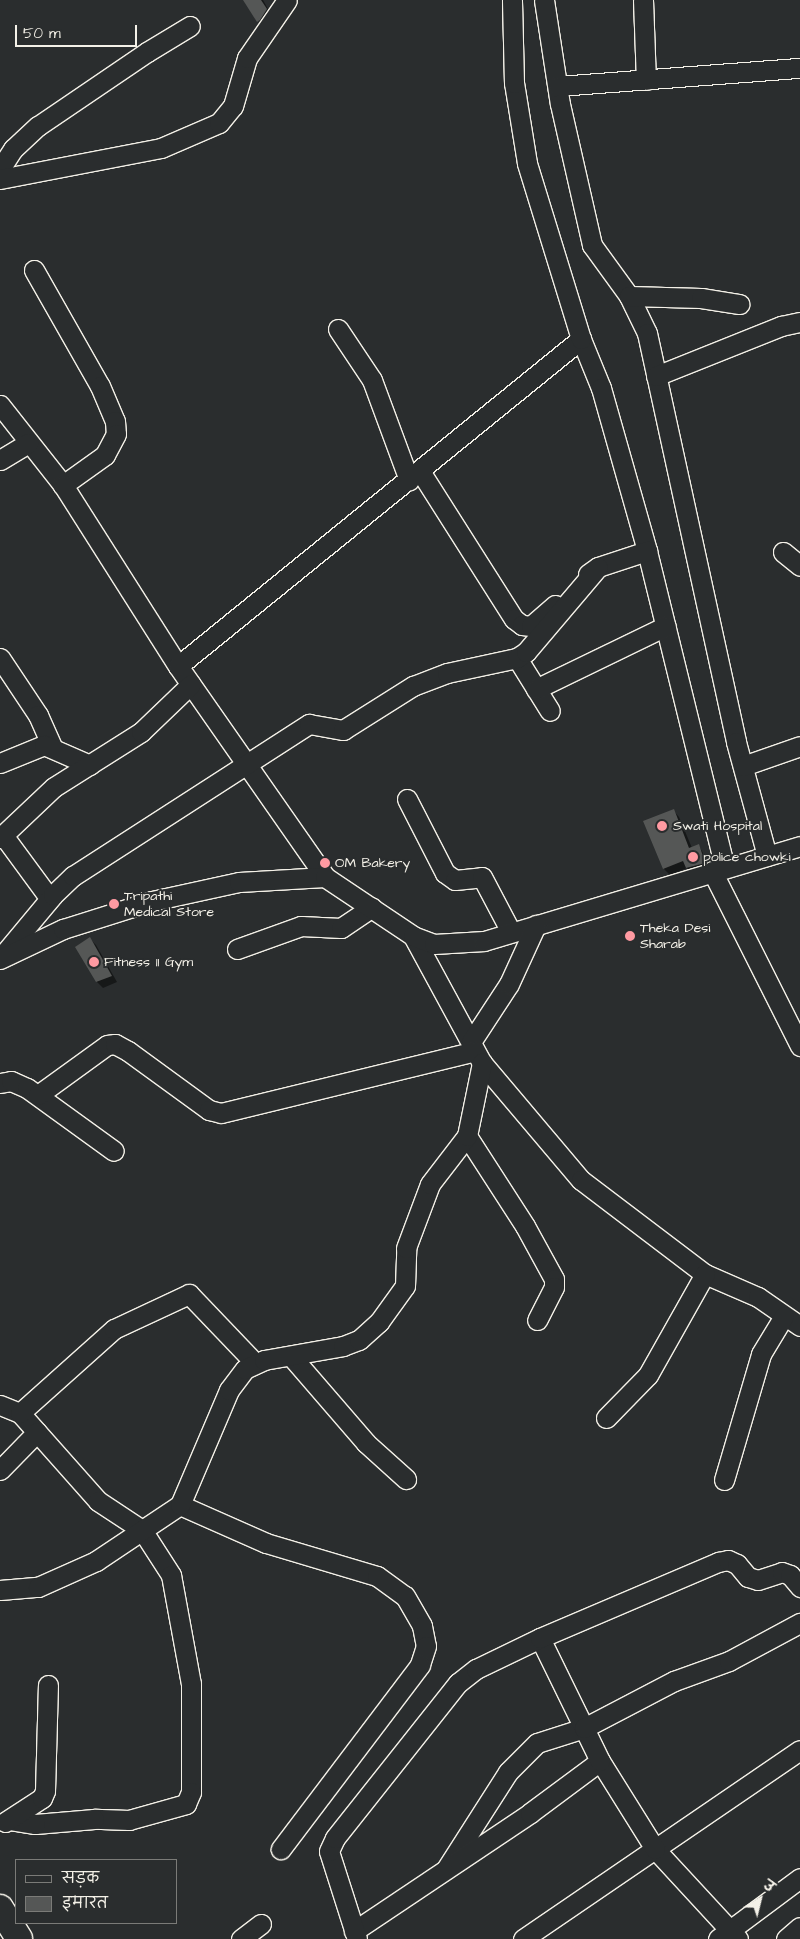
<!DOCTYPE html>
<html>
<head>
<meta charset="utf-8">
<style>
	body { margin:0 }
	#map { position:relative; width:800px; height:1939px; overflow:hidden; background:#2a2d2e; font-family:"Architects Daughter","Playpen Sans Deva",sans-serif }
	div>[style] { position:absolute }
	.shadow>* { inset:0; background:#0007 }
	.building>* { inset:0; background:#555756 }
	.roads { filter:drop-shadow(1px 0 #f4f1e8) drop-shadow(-1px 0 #f4f1e8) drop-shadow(0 1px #f4f1e8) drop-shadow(0 -1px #f4f1e8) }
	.minor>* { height:19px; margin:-9.5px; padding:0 9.5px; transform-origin:9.5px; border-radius:9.5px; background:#2a2d2e }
	.secondary>* { height:26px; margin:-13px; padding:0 13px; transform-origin:13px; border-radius:13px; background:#2a2d2e }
	.dots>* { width:14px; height:14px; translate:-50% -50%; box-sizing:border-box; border:2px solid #2a2d2e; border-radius:50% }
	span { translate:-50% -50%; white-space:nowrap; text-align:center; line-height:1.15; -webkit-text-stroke:4px #2a2d2e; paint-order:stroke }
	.poi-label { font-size:14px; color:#f4f1e8 }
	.left { translate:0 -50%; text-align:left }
	.legend { position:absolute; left:15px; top:1859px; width:162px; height:65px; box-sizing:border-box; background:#2a2d2e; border:1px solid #7b7b78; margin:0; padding:6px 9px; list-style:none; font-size:15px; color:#f4f1e8 }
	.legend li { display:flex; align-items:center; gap:10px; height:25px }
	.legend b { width:25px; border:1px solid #7b7b78 }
	.north { position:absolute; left:735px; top:1874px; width:50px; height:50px; -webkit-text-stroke:4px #2a2d2e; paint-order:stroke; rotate:36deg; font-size:14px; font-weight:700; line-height:20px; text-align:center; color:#f4f1e8 }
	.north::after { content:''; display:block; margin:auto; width:18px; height:22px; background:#f4f1e8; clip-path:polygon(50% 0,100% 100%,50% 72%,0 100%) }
	.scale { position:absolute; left:15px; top:25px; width:122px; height:22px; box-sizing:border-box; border:2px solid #f4f1e8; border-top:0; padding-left:6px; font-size:15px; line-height:18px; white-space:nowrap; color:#f4f1e8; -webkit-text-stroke:4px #2a2d2e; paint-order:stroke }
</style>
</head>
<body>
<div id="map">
	<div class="shadow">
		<div style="clip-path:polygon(245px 0,263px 0,272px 16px,264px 27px)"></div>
		<div style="clip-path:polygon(673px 810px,679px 817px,692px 848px,699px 846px,711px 867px,693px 874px,687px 868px,670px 875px,664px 869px,645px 822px)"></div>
		<div style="clip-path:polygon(90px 939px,96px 945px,117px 982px,103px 988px,97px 982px,77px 947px)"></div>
	</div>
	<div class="building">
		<div style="clip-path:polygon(243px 0,261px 0,267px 9px,260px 20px,257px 22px)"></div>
		<div style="clip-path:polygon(674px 809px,689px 848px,699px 844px,705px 863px,686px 868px,683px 861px,663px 869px,643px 821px)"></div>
		<div style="clip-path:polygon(90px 937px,112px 976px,96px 982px,75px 947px)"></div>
	</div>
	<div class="roads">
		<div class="minor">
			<div style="left:544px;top:0;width:105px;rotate:81.3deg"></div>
			<div style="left:560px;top:104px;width:145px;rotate:77.2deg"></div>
			<div style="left:592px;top:245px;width:63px;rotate:54deg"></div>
			<div style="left:629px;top:296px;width:41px;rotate:64.1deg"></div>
			<div style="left:647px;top:333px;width:419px;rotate:77.7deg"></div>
			<div style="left:736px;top:742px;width:118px;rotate:74.8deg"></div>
			<div style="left:643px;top:0;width:80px;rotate:87.9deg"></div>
			<div style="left:558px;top:86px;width:243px;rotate:-4.3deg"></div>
			<div style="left:0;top:169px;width:24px;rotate:-57deg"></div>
			<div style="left:13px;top:149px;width:34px;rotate:-43deg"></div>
			<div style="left:38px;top:126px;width:132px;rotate:-34.2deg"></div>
			<div style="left:147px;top:52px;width:50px;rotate:-31.2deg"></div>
			<div style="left:0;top:179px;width:164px;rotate:-10.9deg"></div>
			<div style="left:161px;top:148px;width:63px;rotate:-23.3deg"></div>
			<div style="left:219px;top:123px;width:22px;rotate:-51deg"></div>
			<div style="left:233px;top:106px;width:50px;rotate:-73.7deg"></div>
			<div style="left:247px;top:58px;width:70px;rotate:-55.4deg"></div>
			<div style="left:34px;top:270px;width:133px;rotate:60.4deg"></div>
			<div style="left:100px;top:386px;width:38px;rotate:67deg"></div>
			<div style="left:115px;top:421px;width:13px;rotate:86deg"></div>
			<div style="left:116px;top:434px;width:24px;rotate:118deg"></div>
			<div style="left:105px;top:455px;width:52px;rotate:144.5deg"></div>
			<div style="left:629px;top:296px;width:72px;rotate:1.6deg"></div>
			<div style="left:701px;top:298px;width:39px;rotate:9deg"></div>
			<div style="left:338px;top:329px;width:61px;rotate:56.3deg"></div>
			<div style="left:372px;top:380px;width:107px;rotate:69.7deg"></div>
			<div style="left:581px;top:339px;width:53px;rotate:67.8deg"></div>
			<div style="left:601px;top:388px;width:169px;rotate:74.2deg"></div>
			<div style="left:647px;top:551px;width:326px;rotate:76.2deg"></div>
			<div style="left:656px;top:376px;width:135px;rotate:-21.8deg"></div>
			<div style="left:781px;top:326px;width:19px;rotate:-12deg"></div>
			<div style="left:0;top:405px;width:102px;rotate:51.8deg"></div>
			<div style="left:63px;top:485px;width:214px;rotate:57.6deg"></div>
			<div style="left:178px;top:666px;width:257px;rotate:55.1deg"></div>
			<div style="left:0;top:460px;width:33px;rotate:-31deg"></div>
			<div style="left:420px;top:471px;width:175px;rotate:57.6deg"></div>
			<div style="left:514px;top:619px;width:10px;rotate:37deg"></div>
			<div style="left:522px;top:625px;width:9px;rotate:6deg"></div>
			<div style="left:531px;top:626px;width:32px;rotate:-41deg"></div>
			<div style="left:783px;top:552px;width:22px;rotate:39deg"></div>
			<div style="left:588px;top:574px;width:12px;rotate:-35deg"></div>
			<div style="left:598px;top:567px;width:52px;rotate:-18.1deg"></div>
			<div style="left:0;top:658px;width:69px;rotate:56.3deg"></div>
			<div style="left:38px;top:715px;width:34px;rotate:66deg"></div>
			<div style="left:517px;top:658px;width:62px;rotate:58.1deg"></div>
			<div style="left:178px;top:666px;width:519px;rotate:-39.06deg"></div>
			<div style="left:581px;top:339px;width:184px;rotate:-107.1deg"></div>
			<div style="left:527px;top:163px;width:81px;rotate:-99.2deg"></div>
			<div style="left:514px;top:83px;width:83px;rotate:-91.4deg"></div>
			<div style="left:536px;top:689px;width:144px;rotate:-25.9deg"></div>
			<div style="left:0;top:763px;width:48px;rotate:-22.2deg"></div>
			<div style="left:44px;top:745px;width:50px;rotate:23.5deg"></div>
			<div style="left:743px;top:766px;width:60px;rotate:-19.3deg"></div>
			<div style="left:407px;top:799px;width:83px;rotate:62.8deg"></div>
			<div style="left:445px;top:873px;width:12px;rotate:35deg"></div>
			<div style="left:455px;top:880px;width:27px;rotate:-6deg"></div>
			<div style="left:482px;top:877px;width:62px;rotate:62.2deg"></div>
			<div style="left:3px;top:835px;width:79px;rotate:53.7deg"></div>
			<div style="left:0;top:838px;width:74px;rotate:-43.4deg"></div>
			<div style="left:54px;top:787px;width:103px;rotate:-32.3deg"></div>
			<div style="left:141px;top:732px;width:69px;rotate:-43.8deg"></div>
			<div style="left:712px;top:871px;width:196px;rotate:63.3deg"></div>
			<div style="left:413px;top:936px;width:145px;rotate:61.5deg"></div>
			<div style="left:482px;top:1063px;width:153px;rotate:49.8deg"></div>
			<div style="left:581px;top:1180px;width:156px;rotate:37.2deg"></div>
			<div style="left:705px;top:1274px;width:58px;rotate:23.5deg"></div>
			<div style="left:758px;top:1297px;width:51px;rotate:34.6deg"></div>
			<div style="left:237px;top:949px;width:68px;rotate:-19.8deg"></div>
			<div style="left:301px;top:926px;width:40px;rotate:2.9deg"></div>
			<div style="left:341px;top:928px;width:37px;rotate:-34deg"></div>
			<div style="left:3px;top:955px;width:78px;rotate:-50.2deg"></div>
			<div style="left:53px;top:895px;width:28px;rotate:-44deg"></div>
			<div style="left:73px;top:876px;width:281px;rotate:-32.8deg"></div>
			<div style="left:309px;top:724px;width:35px;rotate:10deg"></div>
			<div style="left:343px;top:730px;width:83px;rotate:-32.2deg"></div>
			<div style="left:413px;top:686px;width:36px;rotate:-21deg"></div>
			<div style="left:447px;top:673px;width:72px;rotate:-12.1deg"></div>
			<div style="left:517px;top:658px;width:11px;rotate:-34deg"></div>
			<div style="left:526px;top:652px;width:111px;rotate:-49.7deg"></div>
			<div style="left:0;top:959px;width:70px;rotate:-25.5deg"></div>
			<div style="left:63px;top:929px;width:93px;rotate:-17.5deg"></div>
			<div style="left:152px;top:901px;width:89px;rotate:-12.3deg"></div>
			<div style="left:239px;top:882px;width:86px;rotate:-3.3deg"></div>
			<div style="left:325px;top:877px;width:106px;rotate:33.8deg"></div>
			<div style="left:413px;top:936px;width:22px;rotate:21deg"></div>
			<div style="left:434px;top:944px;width:50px;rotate:-3.4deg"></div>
			<div style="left:484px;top:941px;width:330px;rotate:-16.7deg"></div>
			<div style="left:471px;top:1042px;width:69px;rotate:-56.8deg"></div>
			<div style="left:509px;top:984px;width:65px;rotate:-65.4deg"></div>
			<div style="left:0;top:1083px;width:11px;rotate:-10deg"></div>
			<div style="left:11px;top:1081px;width:17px;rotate:24deg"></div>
			<div style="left:27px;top:1088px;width:107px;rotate:35.9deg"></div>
			<div style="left:38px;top:1095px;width:85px;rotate:-35.9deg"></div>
			<div style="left:107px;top:1045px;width:8px;rotate:-7deg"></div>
			<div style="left:115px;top:1044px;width:15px;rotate:28deg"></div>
			<div style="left:128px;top:1051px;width:100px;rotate:36.1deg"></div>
			<div style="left:209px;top:1110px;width:12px;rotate:14deg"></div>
			<div style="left:221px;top:1113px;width:261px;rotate:-13.7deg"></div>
			<div style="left:467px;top:1136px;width:107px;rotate:57.2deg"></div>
			<div style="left:525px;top:1226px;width:60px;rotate:61.3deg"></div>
			<div style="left:554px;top:1279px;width:8px;rotate:90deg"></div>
			<div style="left:554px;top:1287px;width:37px;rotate:117deg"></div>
			<div style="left:291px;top:1356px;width:115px;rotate:49.2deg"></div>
			<div style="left:366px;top:1443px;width:54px;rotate:42deg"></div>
			<div style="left:0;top:1405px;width:22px;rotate:22deg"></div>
			<div style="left:20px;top:1413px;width:118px;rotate:48.4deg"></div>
			<div style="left:98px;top:1501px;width:53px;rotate:33.4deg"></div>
			<div style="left:142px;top:1530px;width:54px;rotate:57.2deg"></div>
			<div style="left:171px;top:1575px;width:111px;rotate:79.6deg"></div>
			<div style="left:191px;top:1684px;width:108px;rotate:90deg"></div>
			<div style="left:191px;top:1792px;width:13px;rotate:113deg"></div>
			<div style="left:186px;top:1804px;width:59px;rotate:164.3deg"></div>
			<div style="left:129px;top:1820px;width:35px;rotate:-178deg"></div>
			<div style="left:94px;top:1819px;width:59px;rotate:175.2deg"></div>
			<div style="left:35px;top:1824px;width:25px;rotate:-171deg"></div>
			<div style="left:20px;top:1413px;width:126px;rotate:-41.8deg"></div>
			<div style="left:114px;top:1329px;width:83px;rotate:-25deg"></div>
			<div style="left:189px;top:1294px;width:95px;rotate:46.3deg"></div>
			<div style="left:606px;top:1418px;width:60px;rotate:-45.7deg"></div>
			<div style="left:648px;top:1375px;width:116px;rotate:-60.6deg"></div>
			<div style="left:0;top:1470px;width:53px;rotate:-45.8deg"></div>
			<div style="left:724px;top:1480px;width:131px;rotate:-73.6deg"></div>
			<div style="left:761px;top:1354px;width:44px;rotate:-58.8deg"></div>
			<div style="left:180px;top:1505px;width:94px;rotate:23.8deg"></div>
			<div style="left:266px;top:1543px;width:116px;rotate:16.6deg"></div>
			<div style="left:377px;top:1576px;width:34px;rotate:36deg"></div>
			<div style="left:405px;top:1596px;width:34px;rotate:60deg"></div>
			<div style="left:422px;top:1626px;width:20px;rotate:79deg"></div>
			<div style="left:426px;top:1646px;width:20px;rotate:108deg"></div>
			<div style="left:420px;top:1665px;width:231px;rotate:127.1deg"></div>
			<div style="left:0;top:1590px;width:38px;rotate:-5deg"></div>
			<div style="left:38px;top:1587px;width:64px;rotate:-24.1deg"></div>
			<div style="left:96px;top:1561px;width:101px;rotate:-33.7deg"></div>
			<div style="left:180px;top:1505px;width:125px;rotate:-66.9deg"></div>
			<div style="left:229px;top:1390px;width:26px;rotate:-53deg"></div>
			<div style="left:245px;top:1369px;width:21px;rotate:-25deg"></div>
			<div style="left:264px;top:1360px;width:80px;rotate:-10deg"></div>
			<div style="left:343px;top:1346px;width:17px;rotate:-21deg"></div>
			<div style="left:359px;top:1340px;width:27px;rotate:-42deg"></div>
			<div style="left:379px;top:1322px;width:44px;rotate:-54.2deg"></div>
			<div style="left:405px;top:1286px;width:38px;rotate:-88deg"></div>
			<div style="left:406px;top:1248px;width:68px;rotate:-69.4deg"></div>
			<div style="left:430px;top:1184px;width:61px;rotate:-52.4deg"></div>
			<div style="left:467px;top:1136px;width:75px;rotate:-78.4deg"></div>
			<div style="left:5px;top:1822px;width:44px;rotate:-33deg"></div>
			<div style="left:42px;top:1798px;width:8px;rotate:-67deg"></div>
			<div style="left:45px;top:1791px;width:106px;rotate:-88.4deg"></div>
			<div style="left:446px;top:1869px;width:115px;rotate:-57.4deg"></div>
			<div style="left:508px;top:1772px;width:41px;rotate:-45deg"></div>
			<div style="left:537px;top:1743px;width:49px;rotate:-17.7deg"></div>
			<div style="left:584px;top:1728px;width:100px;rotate:-116.1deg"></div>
			<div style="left:354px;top:1931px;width:212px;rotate:-33.8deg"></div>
			<div style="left:530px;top:1813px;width:87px;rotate:-36.6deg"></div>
			<div style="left:241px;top:1939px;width:25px;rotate:-37deg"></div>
			<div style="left:357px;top:1939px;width:92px;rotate:-107.7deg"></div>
			<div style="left:329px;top:1851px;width:14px;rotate:-65deg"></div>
			<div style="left:335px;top:1838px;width:198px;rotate:-51.6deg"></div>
			<div style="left:458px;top:1683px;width:23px;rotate:-38deg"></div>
			<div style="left:476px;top:1669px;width:71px;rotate:-25.8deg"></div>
			<div style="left:540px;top:1638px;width:194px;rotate:-23.1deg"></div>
			<div style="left:718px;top:1562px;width:10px;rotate:-11deg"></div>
			<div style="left:728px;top:1560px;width:10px;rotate:24deg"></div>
			<div style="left:737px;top:1564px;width:17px;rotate:50deg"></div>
			<div style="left:748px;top:1577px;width:10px;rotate:17deg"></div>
			<div style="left:758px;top:1580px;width:25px;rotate:-18deg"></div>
			<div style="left:782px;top:1572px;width:9px;rotate:21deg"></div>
			<div style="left:790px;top:1575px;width:16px;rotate:50deg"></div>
			<div style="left:523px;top:1939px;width:335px;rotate:-34.3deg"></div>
			<div style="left:718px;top:1939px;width:102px;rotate:-36.6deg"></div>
			<div style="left:738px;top:1939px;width:122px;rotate:-132.7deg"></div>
			<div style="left:655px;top:1849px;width:104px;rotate:-122deg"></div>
			<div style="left:600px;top:1761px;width:37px;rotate:-116deg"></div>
			<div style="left:584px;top:1728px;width:102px;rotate:-27.6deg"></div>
			<div style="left:674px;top:1681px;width:59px;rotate:-20deg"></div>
			<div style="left:729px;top:1661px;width:81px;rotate:-28.2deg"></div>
			<div style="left:786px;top:1939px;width:18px;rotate:-41deg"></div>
		</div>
		<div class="secondary">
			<div style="left:0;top:1908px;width:36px;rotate:58deg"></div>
		</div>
	</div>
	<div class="dots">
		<div style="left:662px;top:826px;background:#ff9aa2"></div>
		<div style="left:693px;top:857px;background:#ff9aa2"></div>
		<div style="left:325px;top:863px;background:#ff9aa2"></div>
		<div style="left:114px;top:904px;background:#ff9aa2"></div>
		<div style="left:630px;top:936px;background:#ff9aa2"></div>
		<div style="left:94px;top:962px;background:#ff9aa2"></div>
	</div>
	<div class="poi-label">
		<span class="left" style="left:673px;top:826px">Swati Hospital</span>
		<span class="left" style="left:703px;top:857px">police chowki</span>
		<span class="left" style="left:335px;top:863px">OM Bakery</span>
		<span class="left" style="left:124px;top:904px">Tripathi<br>Medical Store</span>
		<span class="left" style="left:640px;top:936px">Theka Desi<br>Sharab</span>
		<span class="left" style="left:104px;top:962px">Fitness 11 Gym</span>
	</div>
	<ul class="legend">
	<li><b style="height:6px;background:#2a2d2e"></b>सड़क</li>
	<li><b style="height:14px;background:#555756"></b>इमारत</li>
	</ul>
	<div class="north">उ</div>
	<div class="scale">50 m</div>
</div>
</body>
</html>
